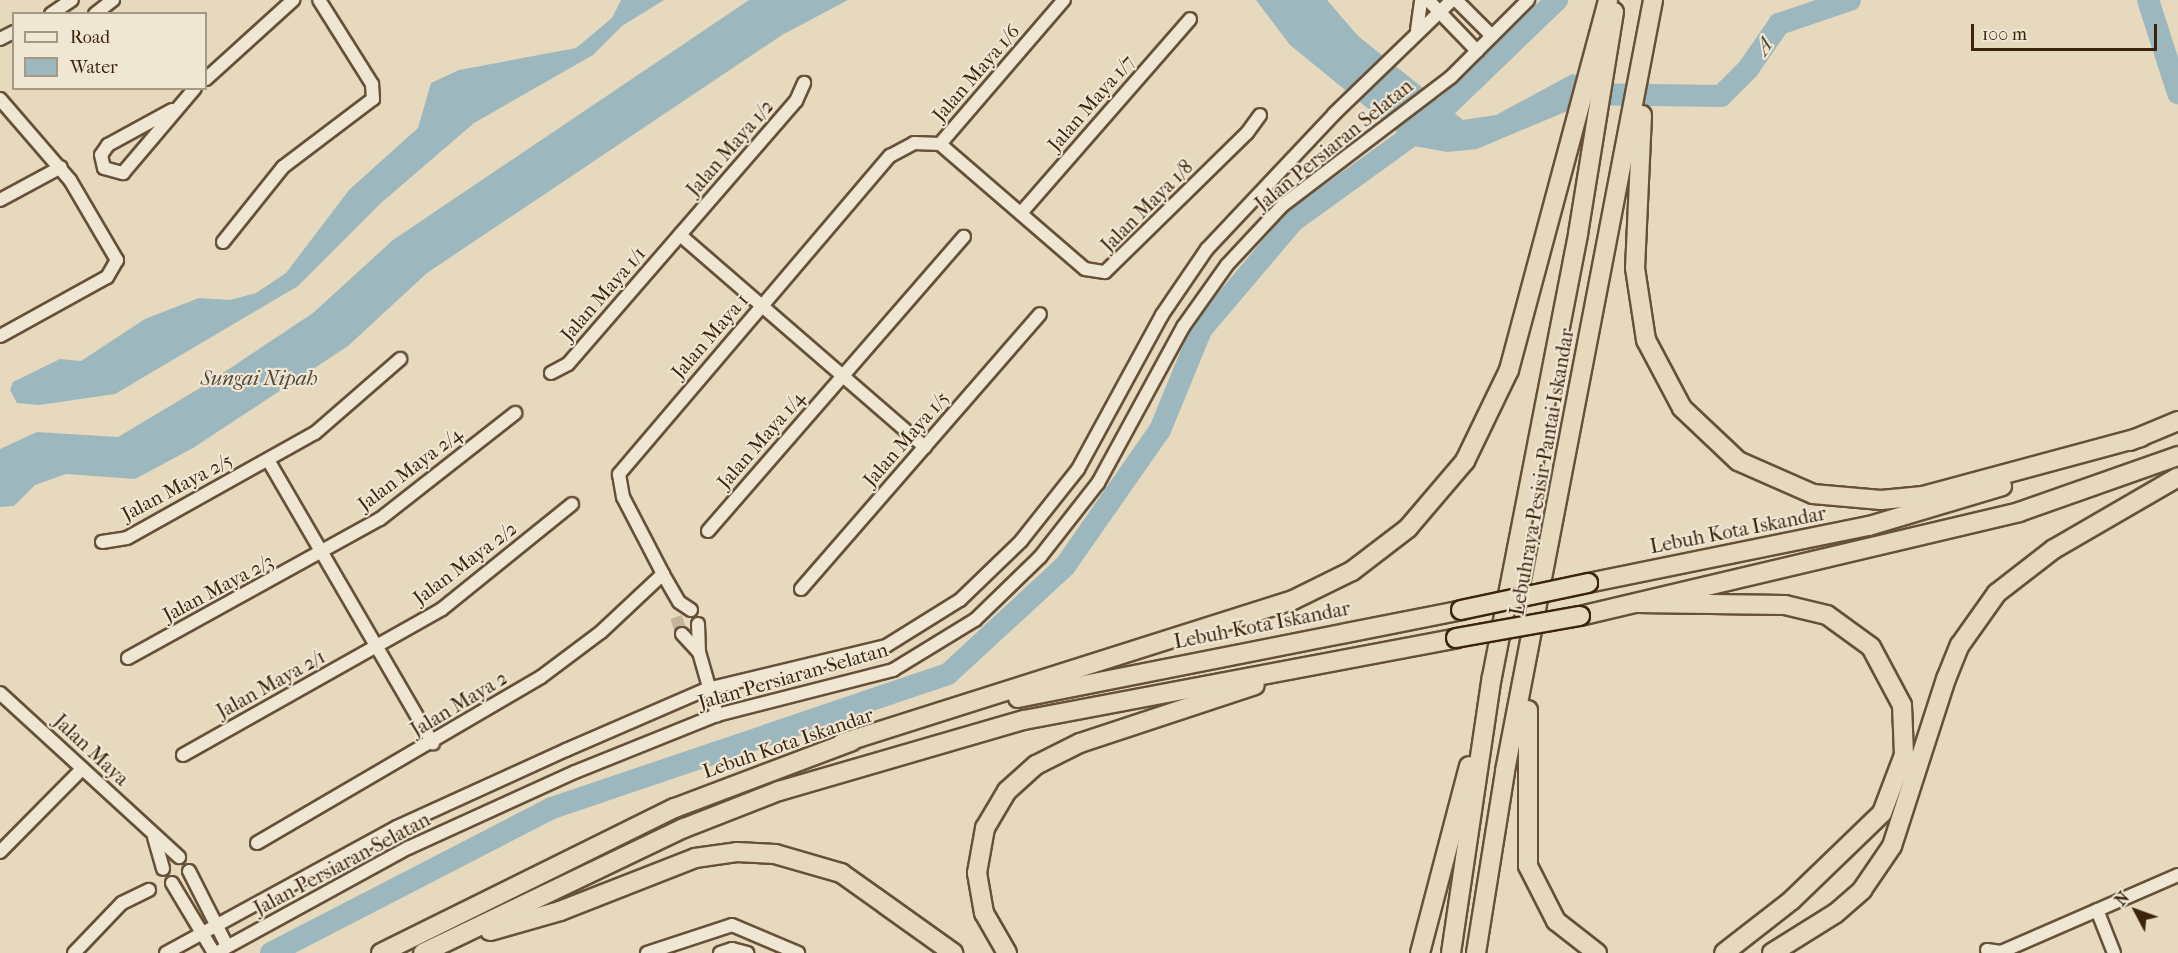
<!DOCTYPE html>
<html>
<head>
<meta charset="utf-8">
<style>
	body { margin:0 }
	#map { position:relative; width:2178px; height:953px; overflow:hidden; background:#e6d9bd; font-family:"IM FELL French Canon",serif }
	div>[style] { position:absolute }
	.water>* { inset:0; background:#9db7be }
	.river>* { height:22px; margin:-11px; padding:0 11px; transform-origin:11px; border-radius:11px; background:#9db7be }
	.minor-tunnel>* { height:12px; margin-top:-6px; transform-origin:0; background:repeating-linear-gradient(90deg,#c4b599 0 12px,transparent 0 18px) }
	.roads { filter:drop-shadow(2px 0 #665138) drop-shadow(-2px 0 #665138) drop-shadow(0 2px #665138) drop-shadow(0 -2px #665138) }
	.minor>* { height:12px; margin:-6px; padding:0 6px; transform-origin:6px; border-radius:6px; background:#efe6d4 }
	.highway>* { height:18px; margin:-9px; padding:0 9px; transform-origin:9px; border-radius:9px; background:#e6d9bd }
	.bridges { filter:drop-shadow(2px 0 #3c240b) drop-shadow(-2px 0 #3c240b) drop-shadow(0 2px #3c240b) drop-shadow(0 -2px #3c240b) }
	.highway-bridge>* { height:18px; margin:-9px; padding:0 9px; transform-origin:9px; border-radius:9px; background:#e6d9bd }
	span { translate:-50% -50%; white-space:nowrap; text-align:center; line-height:1.15; -webkit-text-stroke:4.5px #efe6d4; paint-order:stroke }
	.street-label { font-size:20px; color:#3c240b }
	.water-label { font-size:21px; color:#544938; font-style:italic }
	.legend { position:absolute; left:12px; top:12px; width:195px; height:78px; box-sizing:border-box; background:#efe6d4; border:2px solid #a79884; margin:0; padding:8px 10px; list-style:none; font-size:18px; color:#3c240b }
	.legend li { display:flex; align-items:center; gap:12px; height:30px }
	.legend b { width:30px; border:2px solid #a79884 }
	.north { position:absolute; left:2106px; top:881px; width:60px; height:60px; -webkit-text-stroke:4px #efe6d4; paint-order:stroke; rotate:311deg; font-size:16px; font-weight:700; line-height:24px; text-align:center; color:#3c240b }
	.north::after { content:''; display:block; margin:auto; width:21px; height:27px; background:#3c240b; clip-path:polygon(50% 0,100% 100%,50% 72%,0 100%) }
	.scale { position:absolute; left:1971px; top:24px; width:186px; height:27px; box-sizing:border-box; border:3px solid #3c240b; border-top:0; padding-left:8px; font-size:18px; line-height:21px; white-space:nowrap; color:#3c240b; -webkit-text-stroke:4px #efe6d4; paint-order:stroke }
</style>
</head>
<body>
<div id="map">
	<div class="water">
		<div style="clip-path:polygon(621px 0,664px 0,622px 26px,593px 55px,474px 123px,381px 203px,298px 286px,115px 394px,39px 405px,17px 403px,10px 390px,13px 382px,60px 359px,81px 361px,145px 319px,199px 298px,230px 300px,256px 293px,286px 273px,349px 190px,418px 128px,431px 83px,459px 70px,576px 48px,612px 18px)"></div>
		<div style="clip-path:polygon(749px 0,848px 0,782px 35px,427px 273px,348px 346px,193px 448px,135px 479px,66px 474px,35px 485px,14px 506px,0 507px,0 449px,37px 432px,118px 437px,205px 385px,313px 313px,393px 240px)"></div>
		<div style="clip-path:polygon(1256px 0,1327px 0,1358px 36px,1463px 120px,1496px 115px,1572px 74px,1580px 76px,1572px 109px,1477px 149px,1447px 152px,1414px 146px,1290px 45px)"></div>
	</div>
	<div class="river">
		<div style="left:2148px;top:0;width:98px;rotate:72.1deg"></div>
		<div style="left:1579px;top:94px;width:142px;rotate:0.8deg"></div>
		<div style="left:1721px;top:96px;width:38px;rotate:-45deg"></div>
		<div style="left:1748px;top:69px;width:55px;rotate:-55.4deg"></div>
		<div style="left:1779px;top:24px;width:75px;rotate:-18.7deg"></div>
		<div style="left:271px;top:953px;width:316px;rotate:-27.3deg"></div>
		<div style="left:552px;top:808px;width:418px;rotate:-18.7deg"></div>
		<div style="left:948px;top:674px;width:159px;rotate:-42.7deg"></div>
		<div style="left:1065px;top:566px;width:166px;rotate:-55.1deg"></div>
		<div style="left:1160px;top:430px;width:108px;rotate:-67.7deg"></div>
		<div style="left:1201px;top:330px;width:143px;rotate:-49.8deg"></div>
		<div style="left:1293px;top:221px;width:168px;rotate:-35.8deg"></div>
		<div style="left:1429px;top:123px;width:178px;rotate:-43.9deg"></div>
	</div>
	<div class="minor-tunnel">
		<div style="left:676px;top:617px;width:18px;rotate:71deg"></div>
	</div>
	<div class="roads">
		<div class="minor">
			<div style="left:1428px;top:0;width:71px;rotate:46.1deg"></div>
			<div style="left:1456px;top:0;width:51px;rotate:45deg"></div>
			<div style="left:51px;top:14px;width:25px;rotate:-34deg"></div>
			<div style="left:95px;top:14px;width:23px;rotate:-38deg"></div>
			<div style="left:1417px;top:30px;width:30px;rotate:-82deg"></div>
			<div style="left:0;top:39px;width:16px;rotate:-27deg"></div>
			<div style="left:206px;top:79px;width:118px;rotate:-42.2deg"></div>
			<div style="left:0;top:99px;width:107px;rotate:49.2deg"></div>
			<div style="left:70px;top:180px;width:93px;rotate:59.6deg"></div>
			<div style="left:117px;top:260px;width:20px;rotate:120deg"></div>
			<div style="left:107px;top:277px;width:122px;rotate:151.1deg"></div>
			<div style="left:172px;top:110px;width:73px;rotate:151.3deg"></div>
			<div style="left:108px;top:145px;width:12px;rotate:125deg"></div>
			<div style="left:101px;top:155px;width:13px;rotate:77deg"></div>
			<div style="left:104px;top:168px;width:20px;rotate:15deg"></div>
			<div style="left:123px;top:173px;width:111px;rotate:-49.7deg"></div>
			<div style="left:940px;top:144px;width:190px;rotate:-49.3deg"></div>
			<div style="left:0;top:200px;width:69px;rotate:-28.4deg"></div>
			<div style="left:1021px;top:213px;width:257px;rotate:-48.9deg"></div>
			<div style="left:680px;top:235px;width:324px;rotate:40.9deg"></div>
			<div style="left:223px;top:242px;width:96px;rotate:-51.3deg"></div>
			<div style="left:283px;top:167px;width:113px;rotate:-37.1deg"></div>
			<div style="left:373px;top:99px;width:15px;rotate:-94deg"></div>
			<div style="left:372px;top:84px;width:99px;rotate:-122.2deg"></div>
			<div style="left:551px;top:373px;width:19px;rotate:-28deg"></div>
			<div style="left:568px;top:364px;width:348px;rotate:-49.1deg"></div>
			<div style="left:796px;top:101px;width:20px;rotate:-66deg"></div>
			<div style="left:268px;top:460px;width:328px;rotate:59.8deg"></div>
			<div style="left:708px;top:531px;width:390px;rotate:-49deg"></div>
			<div style="left:102px;top:542px;width:25px;rotate:-9deg"></div>
			<div style="left:127px;top:538px;width:215px;rotate:-29.2deg"></div>
			<div style="left:315px;top:433px;width:113px;rotate:-41deg"></div>
			<div style="left:801px;top:589px;width:364px;rotate:-49deg"></div>
			<div style="left:691px;top:610px;width:14px;rotate:-146deg"></div>
			<div style="left:679px;top:602px;width:32px;rotate:-120deg"></div>
			<div style="left:663px;top:574px;width:87px;rotate:-117.5deg"></div>
			<div style="left:623px;top:497px;width:23px;rotate:-100deg"></div>
			<div style="left:619px;top:474px;width:418px;rotate:-49.6deg"></div>
			<div style="left:890px;top:156px;width:27px;rotate:-28deg"></div>
			<div style="left:914px;top:143px;width:26px;rotate:2deg"></div>
			<div style="left:940px;top:144px;width:191px;rotate:40.8deg"></div>
			<div style="left:1085px;top:269px;width:20px;rotate:9deg"></div>
			<div style="left:1105px;top:272px;width:199px;rotate:-44.4deg"></div>
			<div style="left:1247px;top:133px;width:22px;rotate:-54deg"></div>
			<div style="left:698px;top:624px;width:28px;rotate:88deg"></div>
			<div style="left:699px;top:652px;width:66px;rotate:74.1deg"></div>
			<div style="left:682px;top:634px;width:25px;rotate:47deg"></div>
			<div style="left:128px;top:658px;width:288px;rotate:-28.9deg"></div>
			<div style="left:380px;top:519px;width:172px;rotate:-38.1deg"></div>
			<div style="left:0;top:693px;width:243px;rotate:42.5deg"></div>
			<div style="left:183px;top:755px;width:297px;rotate:-29.4deg"></div>
			<div style="left:442px;top:609px;width:167px;rotate:-38.9deg"></div>
			<div style="left:154px;top:837px;width:33px;rotate:74deg"></div>
			<div style="left:257px;top:843px;width:329px;rotate:-30.3deg"></div>
			<div style="left:541px;top:677px;width:75px;rotate:-36.9deg"></div>
			<div style="left:601px;top:632px;width:85px;rotate:-43.1deg"></div>
			<div style="left:0;top:852px;width:117px;rotate:-45.3deg"></div>
			<div style="left:189px;top:871px;width:84px;rotate:63.1deg"></div>
			<div style="left:172px;top:883px;width:82px;rotate:59deg"></div>
			<div style="left:2097px;top:910px;width:46px;rotate:68.4deg"></div>
			<div style="left:1987px;top:950px;width:14px;rotate:8deg"></div>
			<div style="left:2001px;top:952px;width:193px;rotate:-23.5deg"></div>
			<div style="left:74px;top:953px;width:69px;rotate:-46.2deg"></div>
			<div style="left:122px;top:903px;width:30px;rotate:-26deg"></div>
			<div style="left:166px;top:953px;width:263px;rotate:-28.6deg"></div>
			<div style="left:397px;top:827px;width:186px;rotate:-24.5deg"></div>
			<div style="left:566px;top:750px;width:154px;rotate:-23.4deg"></div>
			<div style="left:707px;top:689px;width:184px;rotate:-13.5deg"></div>
			<div style="left:886px;top:646px;width:87px;rotate:-31.9deg"></div>
			<div style="left:960px;top:600px;width:85px;rotate:-44deg"></div>
			<div style="left:1021px;top:541px;width:92px;rotate:-51.6deg"></div>
			<div style="left:1078px;top:469px;width:175px;rotate:-61.4deg"></div>
			<div style="left:1162px;top:315px;width:80px;rotate:-55.7deg"></div>
			<div style="left:1207px;top:249px;width:185px;rotate:-46.7deg"></div>
			<div style="left:1334px;top:114px;width:164px;rotate:-44deg"></div>
			<div style="left:216px;top:953px;width:219px;rotate:-28.7deg"></div>
			<div style="left:408px;top:848px;width:183px;rotate:-24.5deg"></div>
			<div style="left:575px;top:772px;width:153px;rotate:-21.9deg"></div>
			<div style="left:717px;top:715px;width:182px;rotate:-14.3deg"></div>
			<div style="left:893px;top:670px;width:96px;rotate:-31.4deg"></div>
			<div style="left:975px;top:620px;width:91px;rotate:-44.1deg"></div>
			<div style="left:1040px;top:557px;width:94px;rotate:-51.9deg"></div>
			<div style="left:1098px;top:483px;width:178px;rotate:-61.4deg"></div>
			<div style="left:1183px;top:327px;width:76px;rotate:-54.6deg"></div>
			<div style="left:1227px;top:265px;width:82px;rotate:-47deg"></div>
			<div style="left:1283px;top:205px;width:211px;rotate:-37.3deg"></div>
			<div style="left:1451px;top:77px;width:109px;rotate:-45deg"></div>
			<div style="left:647px;top:953px;width:89px;rotate:-18.2deg"></div>
			<div style="left:732px;top:925px;width:72px;rotate:23deg"></div>
			<div style="left:720px;top:953px;width:13px;rotate:-18deg"></div>
			<div style="left:732px;top:949px;width:16px;rotate:15deg"></div>
		</div>
		<div class="highway">
			<div style="left:1642px;top:115px;width:153px;rotate:92.6deg"></div>
			<div style="left:1635px;top:268px;width:73px;rotate:81.3deg"></div>
			<div style="left:1646px;top:340px;width:77px;rotate:62.1deg"></div>
			<div style="left:1682px;top:408px;width:77px;rotate:43.4deg"></div>
			<div style="left:1738px;top:461px;width:82px;rotate:23.7deg"></div>
			<div style="left:1813px;top:494px;width:68px;rotate:5deg"></div>
			<div style="left:1881px;top:500px;width:42px;rotate:-5.4deg"></div>
			<div style="left:1923px;top:496px;width:226px;rotate:-15.1deg"></div>
			<div style="left:2130px;top:441px;width:52px;rotate:-22.6deg"></div>
			<div style="left:1588px;top:583px;width:287px;rotate:-11.5deg"></div>
			<div style="left:1869px;top:526px;width:139px;rotate:-16.7deg"></div>
			<div style="left:1637px;top:603px;width:148px;rotate:0.8deg"></div>
			<div style="left:1785px;top:605px;width:43px;rotate:13.4deg"></div>
			<div style="left:1827px;top:615px;width:54px;rotate:36deg"></div>
			<div style="left:1871px;top:647px;width:66px;rotate:61.9deg"></div>
			<div style="left:1902px;top:705px;width:50px;rotate:87.7deg"></div>
			<div style="left:1904px;top:755px;width:62px;rotate:110.8deg"></div>
			<div style="left:1882px;top:813px;width:125px;rotate:136deg"></div>
			<div style="left:1792px;top:900px;width:86px;rotate:142.1deg"></div>
			<div style="left:1580px;top:616px;width:451px;rotate:-13.3deg"></div>
			<div style="left:2019px;top:512px;width:169px;rotate:-19.4deg"></div>
			<div style="left:1018px;top:698px;width:452px;rotate:-11.2deg"></div>
			<div style="left:1528px;top:710px;width:156px;rotate:90deg"></div>
			<div style="left:1528px;top:866px;width:62px;rotate:63deg"></div>
			<div style="left:1556px;top:921px;width:52px;rotate:38deg"></div>
			<div style="left:842px;top:743px;width:473px;rotate:-17.6deg"></div>
			<div style="left:1293px;top:600px;width:66px;rotate:-26.2deg"></div>
			<div style="left:1352px;top:571px;width:71px;rotate:-37.5deg"></div>
			<div style="left:1408px;top:528px;width:88px;rotate:-49.6deg"></div>
			<div style="left:1465px;top:461px;width:101px;rotate:-64.2deg"></div>
			<div style="left:1509px;top:370px;width:383px;rotate:-75deg"></div>
			<div style="left:490px;top:931px;width:73px;rotate:-15.9deg"></div>
			<div style="left:560px;top:911px;width:145px;rotate:-21.4deg"></div>
			<div style="left:695px;top:858px;width:42px;rotate:-8.1deg"></div>
			<div style="left:737px;top:852px;width:38px;rotate:3deg"></div>
			<div style="left:775px;top:854px;width:69px;rotate:16.1deg"></div>
			<div style="left:841px;top:873px;width:138px;rotate:35.5deg"></div>
			<div style="left:381px;top:953px;width:328px;rotate:-26.3deg"></div>
			<div style="left:675px;top:808px;width:189px;rotate:-20.7deg"></div>
			<div style="left:423px;top:953px;width:289px;rotate:-25.6deg"></div>
			<div style="left:684px;top:828px;width:102px;rotate:-21.3deg"></div>
			<div style="left:779px;top:791px;width:255px;rotate:-16.2deg"></div>
			<div style="left:1024px;top:720px;width:440px;rotate:-10.7deg"></div>
			<div style="left:1007px;top:953px;width:46px;rotate:-119.9deg"></div>
			<div style="left:984px;top:913px;width:41px;rotate:-99.9deg"></div>
			<div style="left:977px;top:873px;width:46px;rotate:-79.9deg"></div>
			<div style="left:985px;top:828px;width:43px;rotate:-59.3deg"></div>
			<div style="left:1007px;top:791px;width:39px;rotate:-42deg"></div>
			<div style="left:1036px;top:765px;width:49px;rotate:-26.6deg"></div>
			<div style="left:1080px;top:743px;width:184px;rotate:-18.3deg"></div>
			<div style="left:1420px;top:953px;width:193px;rotate:-75.3deg"></div>
			<div style="left:1451px;top:953px;width:279px;rotate:-81.6deg"></div>
			<div style="left:1492px;top:677px;width:451px;rotate:-79deg"></div>
			<div style="left:1578px;top:234px;width:225px;rotate:-80.8deg"></div>
			<div style="left:1476px;top:953px;width:184px;rotate:-80.9deg"></div>
			<div style="left:1505px;top:771px;width:785px;rotate:-79.13deg"></div>
			<div style="left:1772px;top:953px;width:75px;rotate:-32deg"></div>
			<div style="left:1836px;top:913px;width:35px;rotate:-41deg"></div>
			<div style="left:1862px;top:890px;width:53px;rotate:-55.7deg"></div>
			<div style="left:1892px;top:846px;width:176px;rotate:-72.1deg"></div>
			<div style="left:1946px;top:679px;width:37px;rotate:-68deg"></div>
			<div style="left:1960px;top:645px;width:64px;rotate:-54.6deg"></div>
			<div style="left:1997px;top:593px;width:72px;rotate:-37.7deg"></div>
			<div style="left:2054px;top:549px;width:143px;rotate:-30.1deg"></div>
		</div>
	</div>
	<div class="bridges">
		<div class="highway-bridge">
			<div style="left:1461px;top:610px;width:130px;rotate:-12deg"></div>
			<div style="left:1456px;top:638px;width:126px;rotate:-10.1deg"></div>
		</div>
	</div>
	<div class="street-label">
		<span style="left:976px;top:73px;rotate:-49deg">Jalan Maya 1/6</span>
		<span style="left:1091px;top:103px;rotate:-49deg">Jalan Maya 1/7</span>
		<span style="left:1334px;top:145px;rotate:-39deg">Jalan Persiaran Selatan</span>
		<span style="left:730px;top:148px;rotate:-49deg">Jalan Maya 1/2</span>
		<span style="left:1147px;top:206px;rotate:-45deg">Jalan Maya 1/8</span>
		<span style="left:603px;top:294px;rotate:-49deg">Jalan Maya 1/1</span>
		<span style="left:710px;top:336px;rotate:-49deg">Jalan Maya 1</span>
		<span style="left:906px;top:439px;rotate:-49deg">Jalan Maya 1/5</span>
		<span style="left:761px;top:440px;rotate:-49deg">Jalan Maya 1/4</span>
		<span style="left:410px;top:469px;rotate:-37deg">Jalan Maya 2/4</span>
		<span style="left:1542px;top:472px;rotate:-80deg">Lebuhraya Pesisir Pantai Iskandar</span>
		<span style="left:177px;top:487px;rotate:-28deg">Jalan Maya 2/5</span>
		<span style="left:1738px;top:530px;rotate:-11deg">Lebuh Kota Iskandar</span>
		<span style="left:465px;top:563px;rotate:-37deg">Jalan Maya 2/2</span>
		<span style="left:218px;top:588px;rotate:-28deg">Jalan Maya 2/3</span>
		<span style="left:1262px;top:625px;rotate:-11deg">Lebuh Kota Iskandar</span>
		<span style="left:793px;top:676px;rotate:-16deg">Jalan Persiaran Selatan</span>
		<span style="left:271px;top:684px;rotate:-29deg">Jalan Maya 2/1</span>
		<span style="left:459px;top:704px;rotate:-31deg">Jalan Maya 2</span>
		<span style="left:788px;top:743px;rotate:-19deg">Lebuh Kota Iskandar</span>
		<span style="left:91px;top:750px;rotate:43deg">Jalan Maya</span>
		<span style="left:342px;top:864px;rotate:-28deg">Jalan Persiaran Selatan</span>
	</div>
	<div class="water-label">
		<span style="left:1764px;top:46px;rotate:-56deg">A</span>
		<span style="left:259px;top:378px">Sungai Nipah</span>
	</div>
	<ul class="legend">
	<li><b style="height:8px;background:#efe6d4"></b>Road</li>
	<li><b style="height:16px;background:#9db7be"></b>Water</li>
	</ul>
	<div class="north">N</div>
	<div class="scale">100 m</div>
</div>
</body>
</html>
